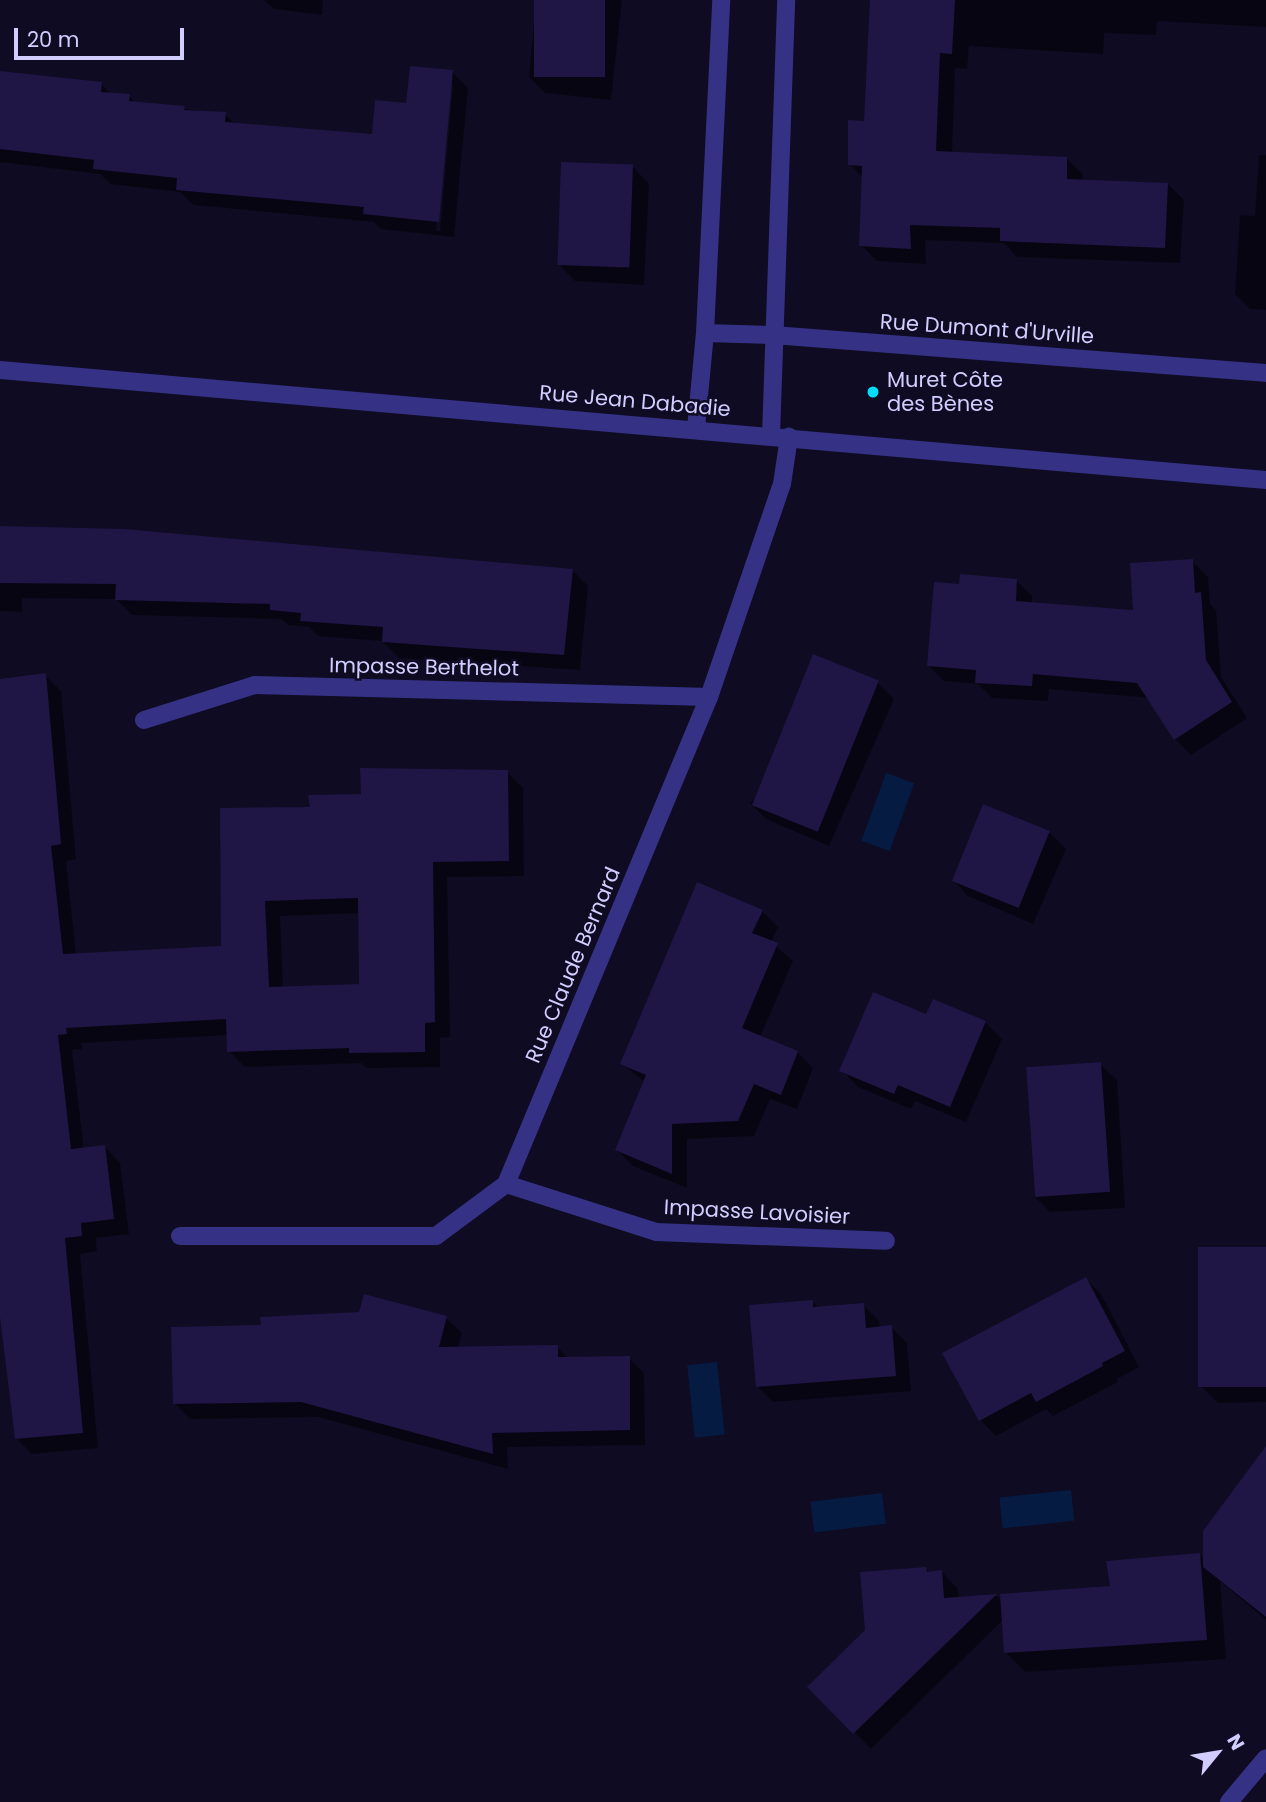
<!DOCTYPE html>
<html>
<head>
<meta charset="utf-8">
<style>
	body { margin:0 }
	#map { position:relative; width:1266px; height:1802px; overflow:hidden; background:#0f0b22; font-family:Poppins,sans-serif }
	div>[style] { position:absolute }
	.water>* { inset:0; background:#051b42; transform-origin:0 0 }
	.shadow>* { inset:0; background:#0007 }
	.building>* { inset:0; background:#1f1645; transform-origin:0 0 }
	.minor>* { height:18px; margin:-9px; padding:0 9px; transform-origin:9px; border-radius:9px; background:#353286 }
	.tertiary>* { height:18px; margin:-9px; padding:0 9px; transform-origin:9px; border-radius:9px; background:#353286 }
	.dots>* { width:19px; height:19px; translate:-50% -50%; box-sizing:border-box; border:4px solid #0f0b22; border-radius:50% }
	span { translate:-50% -50%; white-space:nowrap; text-align:center; line-height:1.15; -webkit-text-stroke:5px #0f0b22; paint-order:stroke }
	.street-label { font-size:21px; color:#d2cdff }
	.poi-label { font-size:21px; color:#d2cdff }
	.left { translate:0 -50%; text-align:left }
	.north { position:absolute; left:1182px; top:1718px; width:70px; height:70px; -webkit-text-stroke:5px #0f0b22; paint-order:stroke; rotate:60deg; font-size:19px; font-weight:700; line-height:28px; text-align:center; color:#d2cdff }
	.north::after { content:''; display:block; margin:auto; width:24px; height:32px; background:#d2cdff; clip-path:polygon(50% 0,100% 100%,50% 72%,0 100%) }
	.scale { position:absolute; left:14px; top:28px; width:170px; height:32px; box-sizing:border-box; border:4px solid #d2cdff; border-top:0; padding-left:9px; font-size:21px; line-height:24px; white-space:nowrap; color:#d2cdff; -webkit-text-stroke:5px #0f0b22; paint-order:stroke }
</style>
</head>
<body>
<div id="map">
	<div class="water">
		<div style="left:886px;top:773px;width:30px;height:72px;rotate:20deg"></div>
		<div style="left:717px;top:1362px;width:73px;height:30px;rotate:84deg"></div>
		<div style="left:1071px;top:1490px;width:31px;height:72px;rotate:84deg"></div>
		<div style="left:882px;top:1493px;width:31px;height:72px;rotate:83deg"></div>
	</div>
	<div class="shadow">
		<div style="clip-path:polygon(264px 0,323px 0,322px 15px,274px 9px)"></div>
		<div style="clip-path:polygon(536px 0,622px 0,611px 100px,545px 93px,529px 77px)"></div>
		<div style="clip-path:polygon(872px 0,1266px 0,1266px 27px,1157px 21px,1156px 35px,1104px 33px,1103px 54px,969px 46px,967px 69px,955px 68px,952px 154px,1066px 158px,1083px 174px,1082px 181px,1168px 184px,1184px 200px,1180px 263px,1017px 257px,1004px 243px,925px 240px,926px 264px,877px 261px,861px 245px,863px 178px,850px 164px,865px 123px)"></div>
		<div style="clip-path:polygon(evenodd,0 71px,101px 84px,112px 95px,129px 96px,136px 103px,225px 114px,236px 125px,373px 136px,452px 72px,468px 88px,454px 237px,381px 229px,374px 222px,194px 205px,180px 192px,111px 184px,100px 174px,0 162px,0 71px,450px 84px,453px 84px,440px 231px,436px 231px,450px 84px)"></div>
		<div style="clip-path:polygon(1259px 155px,1266px 155px,1266px 310px,1250px 309px,1235px 294px,1240px 215px,1255px 216px)"></div>
		<div style="clip-path:polygon(633px 167px,649px 184px,644px 285px,575px 281px,558px 264px)"></div>
		<div style="clip-path:polygon(0 528px,572px 570px,588px 586px,580px 670px,399px 658px,382px 641px,318px 636px,309px 627px,288px 625px,281px 619px,132px 615px,116px 599px,22px 598px,22px 612px,0 611px)"></div>
		<div style="clip-path:polygon(1192px 561px,1208px 577px,1210px 604px,1216px 610px,1221px 677px,1247px 718px,1191px 755px,1175px 739px,1149px 698px,1049px 689px,1048px 701px,992px 698px,978px 684px,944px 681px,928px 665px,961px 586px,1016px 580px,1032px 596px,1032px 604px,1135px 612px)"></div>
		<div style="clip-path:polygon(evenodd,45px 675px,61px 691px,76px 859px,66px 861px,76px 955px,223px 948px,312px 809px,363px 796px,507px 772px,523px 788px,524px 876px,447px 877px,450px 1037px,440px 1038px,440px 1067px,366px 1068px,361px 1063px,245px 1067px,229px 1051px,228px 1035px,81px 1043px,82px 1049px,72px 1050px,84px 1150px,105px 1147px,120px 1163px,129px 1234px,96px 1238px,97px 1251px,80px 1254px,98px 1448px,32px 1454px,17px 1439px,0 1303px,0 680px,45px 675px,360px 913px,361px 986px,283px 988px,280px 916px,360px 913px)"></div>
		<div style="clip-path:polygon(878px 683px,894px 699px,829px 846px,766px 819px,750px 803px)"></div>
		<div style="clip-path:polygon(1049px 832px,1066px 849px,1033px 924px,968px 896px,952px 879px)"></div>
		<div style="clip-path:polygon(762px 911px,778px 927px,771px 942px,793px 961px,760px 1037px,797px 1052px,813px 1068px,797px 1109px,770px 1099px,754px 1136px,687px 1139px,687px 1188px,633px 1166px,617px 1150px,645px 1082px,622px 1064px)"></div>
		<div style="clip-path:polygon(934px 1002px,985px 1022px,1002px 1039px,966px 1122px,915px 1101px,911px 1109px,858px 1087px,842px 1070px,927px 1017px)"></div>
		<div style="clip-path:polygon(1100px 1064px,1117px 1080px,1125px 1208px,1050px 1212px,1034px 1196px)"></div>
		<div style="clip-path:polygon(1266px 1249px,1266px 1402px,1218px 1403px,1202px 1387px)"></div>
		<div style="clip-path:polygon(1086px 1279px,1101px 1294px,1139px 1367px,1117px 1379px,1118px 1382px,1053px 1416px,1046px 1409px,996px 1436px,980px 1420px)"></div>
		<div style="clip-path:polygon(813px 1302px,819px 1308px,863px 1305px,879px 1321px,880px 1329px,891px 1327px,907px 1343px,911px 1391px,773px 1402px,757px 1386px)"></div>
		<div style="clip-path:polygon(446px 1318px,462px 1333px,458px 1348px,557px 1347px,568px 1358px,629px 1358px,644px 1373px,645px 1445px,507px 1447px,508px 1469px,318px 1417px,190px 1419px,174px 1403px)"></div>
		<div style="clip-path:polygon(1266px 1449px,1266px 1620px,1220px 1581px,1226px 1659px,1025px 1672px,1005px 1652px,1003px 1620px,871px 1749px,810px 1687px,926px 1569px,930px 1573px,942px 1572px,958px 1589px,959px 1599px,997px 1596px,1002px 1601px,1112px 1588px,1200px 1555px,1205px 1560px)"></div>
	</div>
	<div class="building">
		<div style="left:534px;top:0;width:71px;height:77px"></div>
		<div style="clip-path:polygon(870px 0,955px 0,952px 54px,940px 53px,936px 151px,1067px 157px,1067px 179px,1168px 183px,1165px 248px,1000px 241px,1000px 228px,910px 225px,911px 249px,859px 246px,862px 166px,848px 165px,848px 120px,864px 121px)"></div>
		<div style="clip-path:polygon(410px 66px,453px 70px,439px 222px,363px 214px,364px 207px,176px 190px,177px 178px,93px 169px,94px 160px,0 149px,0 71px,102px 82px,101px 92px,130px 94px,129px 101px,185px 106px,184px 110px,226px 112px,225px 122px,372px 134px,375px 100px,406px 103px)"></div>
		<div style="left:561px;top:162px;width:72px;height:103px;rotate:2deg"></div>
		<div style="clip-path:polygon(0 526px,124px 529px,573px 569px,564px 655px,382px 642px,383px 627px,300px 621px,301px 613px,270px 610px,270px 604px,115px 600px,116px 584px,0 583px)"></div>
		<div style="clip-path:polygon(1193px 559px,1195px 593px,1201px 592px,1206px 660px,1232px 702px,1174px 740px,1137px 683px,1033px 674px,1032px 686px,975px 683px,976px 670px,927px 666px,934px 582px,959px 584px,960px 574px,1017px 579px,1016px 601px,1133px 610px,1130px 563px)"></div>
		<div style="left:813px;top:654px;width:71px;height:163px;rotate:22deg"></div>
		<div style="clip-path:polygon(evenodd,46px 673px,61px 844px,51px 846px,63px 954px,221px 946px,220px 808px,310px 807px,308px 795px,361px 794px,360px 768px,508px 770px,509px 861px,433px 862px,435px 1022px,425px 1023px,425px 1052px,349px 1053px,349px 1048px,227px 1052px,226px 1019px,66px 1028px,67px 1034px,58px 1035px,71px 1149px,105px 1145px,114px 1219px,81px 1223px,82px 1236px,65px 1238px,83px 1433px,15px 1439px,0 1317px,0 679px,46px 673px,358px 898px,359px 984px,269px 987px,265px 901px,358px 898px)"></div>
		<div style="left:983px;top:804px;width:72px;height:83px;rotate:22deg"></div>
		<div style="clip-path:polygon(697px 882px,763px 910px,752px 933px,778px 943px,742px 1028px,798px 1051px,781px 1095px,754px 1084px,738px 1121px,672px 1124px,672px 1174px,615px 1150px,646px 1075px,620px 1064px)"></div>
		<div style="clip-path:polygon(873px 992px,926px 1014px,933px 999px,986px 1021px,950px 1107px,898px 1085px,894px 1094px,839px 1071px)"></div>
		<div style="left:1101px;top:1062px;width:130px;height:75px;rotate:86deg"></div>
		<div style="left:1198px;top:1247px;width:68px;height:140px"></div>
		<div style="clip-path:polygon(1086px 1277px,1125px 1351px,1102px 1363px,1103px 1366px,1036px 1402px,1031px 1393px,979px 1421px,942px 1353px)"></div>
		<div style="clip-path:polygon(364px 1294px,447px 1316px,439px 1347px,558px 1345px,558px 1357px,630px 1356px,630px 1430px,492px 1433px,493px 1454px,301px 1402px,173px 1404px,171px 1327px,261px 1325px,260px 1317px,359px 1312px)"></div>
		<div style="clip-path:polygon(813px 1300px,813px 1307px,864px 1303px,866px 1328px,892px 1325px,896px 1376px,756px 1387px,749px 1305px)"></div>
		<div style="clip-path:polygon(1266px 1446px,1266px 1617px,1203px 1567px,1203px 1531px)"></div>
		<div style="clip-path:polygon(1200px 1553px,1207px 1640px,1004px 1653px,1000px 1594px,1110px 1586px,1106px 1561px)"></div>
		<div style="clip-path:polygon(926px 1567px,927px 1572px,942px 1570px,944px 1598px,997px 1594px,853px 1734px,807px 1687px,865px 1630px,860px 1572px)"></div>
	</div>
	<div class="minor">
		<div style="left:705px;top:333px;width:68px;rotate:1.7deg"></div>
		<div style="left:773px;top:335px;width:494px;rotate:4.4deg"></div>
		<div style="left:696px;top:428px;width:95px;rotate:-84.6deg"></div>
		<div style="left:705px;top:333px;width:333px;rotate:-87.2deg"></div>
		<div style="left:771px;top:435px;width:435px;rotate:-88deg"></div>
		<div style="left:144px;top:720px;width:116px;rotate:-17.5deg"></div>
		<div style="left:255px;top:685px;width:454px;rotate:1.5deg"></div>
		<div style="left:506px;top:1184px;width:157px;rotate:17.7deg"></div>
		<div style="left:656px;top:1232px;width:230px;rotate:2.2deg"></div>
		<div style="left:180px;top:1236px;width:256px"></div>
		<div style="left:436px;top:1236px;width:87px;rotate:-36.6deg"></div>
		<div style="left:506px;top:1184px;width:528px;rotate:-67.37deg"></div>
		<div style="left:709px;top:697px;width:225px;rotate:-71.1deg"></div>
		<div style="left:782px;top:484px;width:48px;rotate:-81.5deg"></div>
		<div style="left:1229px;top:1802px;width:57px;rotate:-49.9deg"></div>
	</div>
	<div class="tertiary">
		<div style="left:0;top:370px;width:1271px;rotate:4.97deg"></div>
	</div>
	<div class="dots">
		<div style="left:873px;top:392px;background:#00def8"></div>
	</div>
	<div class="street-label">
		<span style="left:987px;top:329px;rotate:4deg">Rue Dumont d'Urville</span>
		<span style="left:635px;top:401px;rotate:5deg">Rue Jean Dabadie</span>
		<span style="left:424px;top:667px;rotate:1deg">Impasse Berthelot</span>
		<span style="left:573px;top:965px;rotate:-67deg">Rue Claude Bernard</span>
		<span style="left:757px;top:1212px;rotate:3deg">Impasse Lavoisier</span>
	</div>
	<div class="poi-label">
		<span class="left" style="left:887px;top:392px">Muret Côte<br>des Bènes</span>
	</div>
	<div class="north">N</div>
	<div class="scale">20 m</div>
</div>
</body>
</html>
